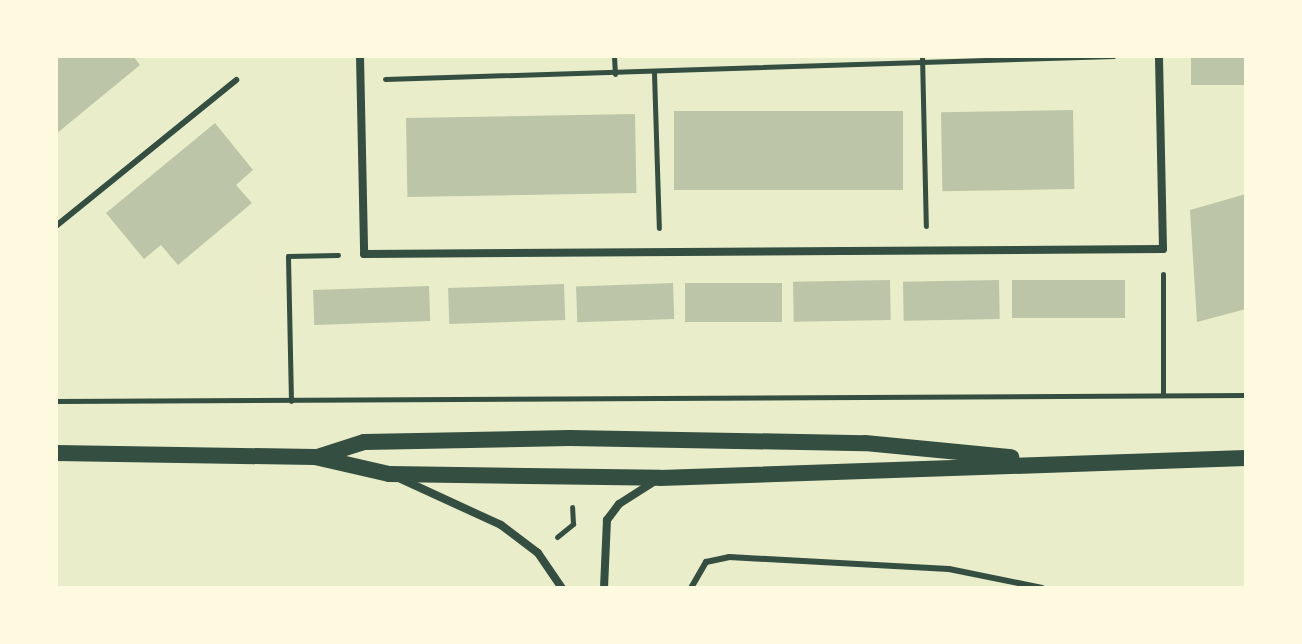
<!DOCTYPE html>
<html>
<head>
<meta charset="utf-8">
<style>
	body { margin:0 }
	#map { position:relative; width:1302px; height:644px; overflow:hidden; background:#e9edc9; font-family:Manrope,sans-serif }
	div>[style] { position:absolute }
	.building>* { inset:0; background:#bcc5a7; transform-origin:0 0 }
	.path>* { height:5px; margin:-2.5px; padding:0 2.5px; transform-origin:2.5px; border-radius:2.5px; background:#344e41 }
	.service>* { height:6px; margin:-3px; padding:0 3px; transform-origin:3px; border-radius:3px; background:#344e41 }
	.minor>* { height:8px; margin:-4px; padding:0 4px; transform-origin:4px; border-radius:4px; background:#344e41 }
	.secondary>* { height:16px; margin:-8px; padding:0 8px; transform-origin:8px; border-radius:8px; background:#344e41 }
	span { translate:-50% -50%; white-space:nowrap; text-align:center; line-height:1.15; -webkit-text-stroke:8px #fefae0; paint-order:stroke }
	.frame { position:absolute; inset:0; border:58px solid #fefae0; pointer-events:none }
</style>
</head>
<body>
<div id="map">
	<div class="building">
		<div style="clip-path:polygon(56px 56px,133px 56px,140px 65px,56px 134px)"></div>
		<div style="left:1191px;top:56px;width:55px;height:29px"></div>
		<div style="left:1073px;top:110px;width:79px;height:132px;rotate:89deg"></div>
		<div style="left:903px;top:111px;width:79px;height:229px;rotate:90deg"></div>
		<div style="left:635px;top:114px;width:79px;height:229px;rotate:89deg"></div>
		<div style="clip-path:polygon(215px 123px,253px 170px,236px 185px,252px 203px,178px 265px,161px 245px,144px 259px,106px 213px)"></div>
		<div style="clip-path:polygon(1246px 194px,1246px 309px,1197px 322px,1190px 210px)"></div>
		<div style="left:890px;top:280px;width:40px;height:97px;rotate:89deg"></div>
		<div style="left:999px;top:280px;width:39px;height:96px;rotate:89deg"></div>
		<div style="left:1012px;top:280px;width:113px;height:38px"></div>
		<div style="left:673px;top:283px;width:36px;height:97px;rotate:88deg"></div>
		<div style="left:685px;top:283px;width:97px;height:39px"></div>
		<div style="left:564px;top:284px;width:36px;height:116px;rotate:88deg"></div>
		<div style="left:429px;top:286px;width:35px;height:116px;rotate:88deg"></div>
	</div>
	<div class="path">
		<div style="left:614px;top:56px;width:18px;rotate:87deg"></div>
		<div style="left:922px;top:56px;width:170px;rotate:88.7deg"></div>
		<div style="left:654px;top:73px;width:155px;rotate:88.2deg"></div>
		<div style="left:385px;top:79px;width:729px;rotate:-1.81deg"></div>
		<div style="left:1163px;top:395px;width:121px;rotate:-90deg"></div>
		<div style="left:56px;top:401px;width:1190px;rotate:-0.29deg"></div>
		<div style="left:291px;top:401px;width:145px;rotate:-91.2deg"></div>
		<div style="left:288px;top:256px;width:50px;rotate:-1.1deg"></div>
		<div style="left:557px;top:537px;width:21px;rotate:-39deg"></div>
		<div style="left:573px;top:524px;width:17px;rotate:-93deg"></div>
	</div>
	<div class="service">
		<div style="left:56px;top:226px;width:232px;rotate:-39deg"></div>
		<div style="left:691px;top:588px;width:30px;rotate:-60deg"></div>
		<div style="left:706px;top:562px;width:24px;rotate:-12deg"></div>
		<div style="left:729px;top:557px;width:220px;rotate:3.1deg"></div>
		<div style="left:949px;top:569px;width:95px;rotate:11.5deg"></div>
	</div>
	<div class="minor">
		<div style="left:360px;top:56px;width:198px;rotate:88.8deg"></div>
		<div style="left:364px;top:254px;width:799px;rotate:-0.36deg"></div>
		<div style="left:1163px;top:249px;width:193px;rotate:-91.2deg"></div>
		<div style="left:401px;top:479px;width:110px;rotate:24.7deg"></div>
		<div style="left:501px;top:525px;width:46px;rotate:37.1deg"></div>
		<div style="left:538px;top:553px;width:42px;rotate:55.6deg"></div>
		<div style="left:604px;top:588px;width:68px;rotate:-87.5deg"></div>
		<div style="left:607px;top:520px;width:20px;rotate:-53deg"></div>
		<div style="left:619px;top:504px;width:43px;rotate:-32.6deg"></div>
	</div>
	<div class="secondary">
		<div style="left:56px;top:453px;width:259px;rotate:0.9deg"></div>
		<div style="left:315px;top:457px;width:76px;rotate:12.9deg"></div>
		<div style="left:389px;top:474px;width:271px;rotate:0.8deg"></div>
		<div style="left:660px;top:478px;width:586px;rotate:-1.95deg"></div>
		<div style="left:317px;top:457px;width:49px;rotate:-17.7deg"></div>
		<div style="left:364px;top:442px;width:206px;rotate:-1.1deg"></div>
		<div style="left:570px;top:438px;width:295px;rotate:1deg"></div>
		<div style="left:865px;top:443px;width:147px;rotate:5.5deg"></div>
	</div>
	<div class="frame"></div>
</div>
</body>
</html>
